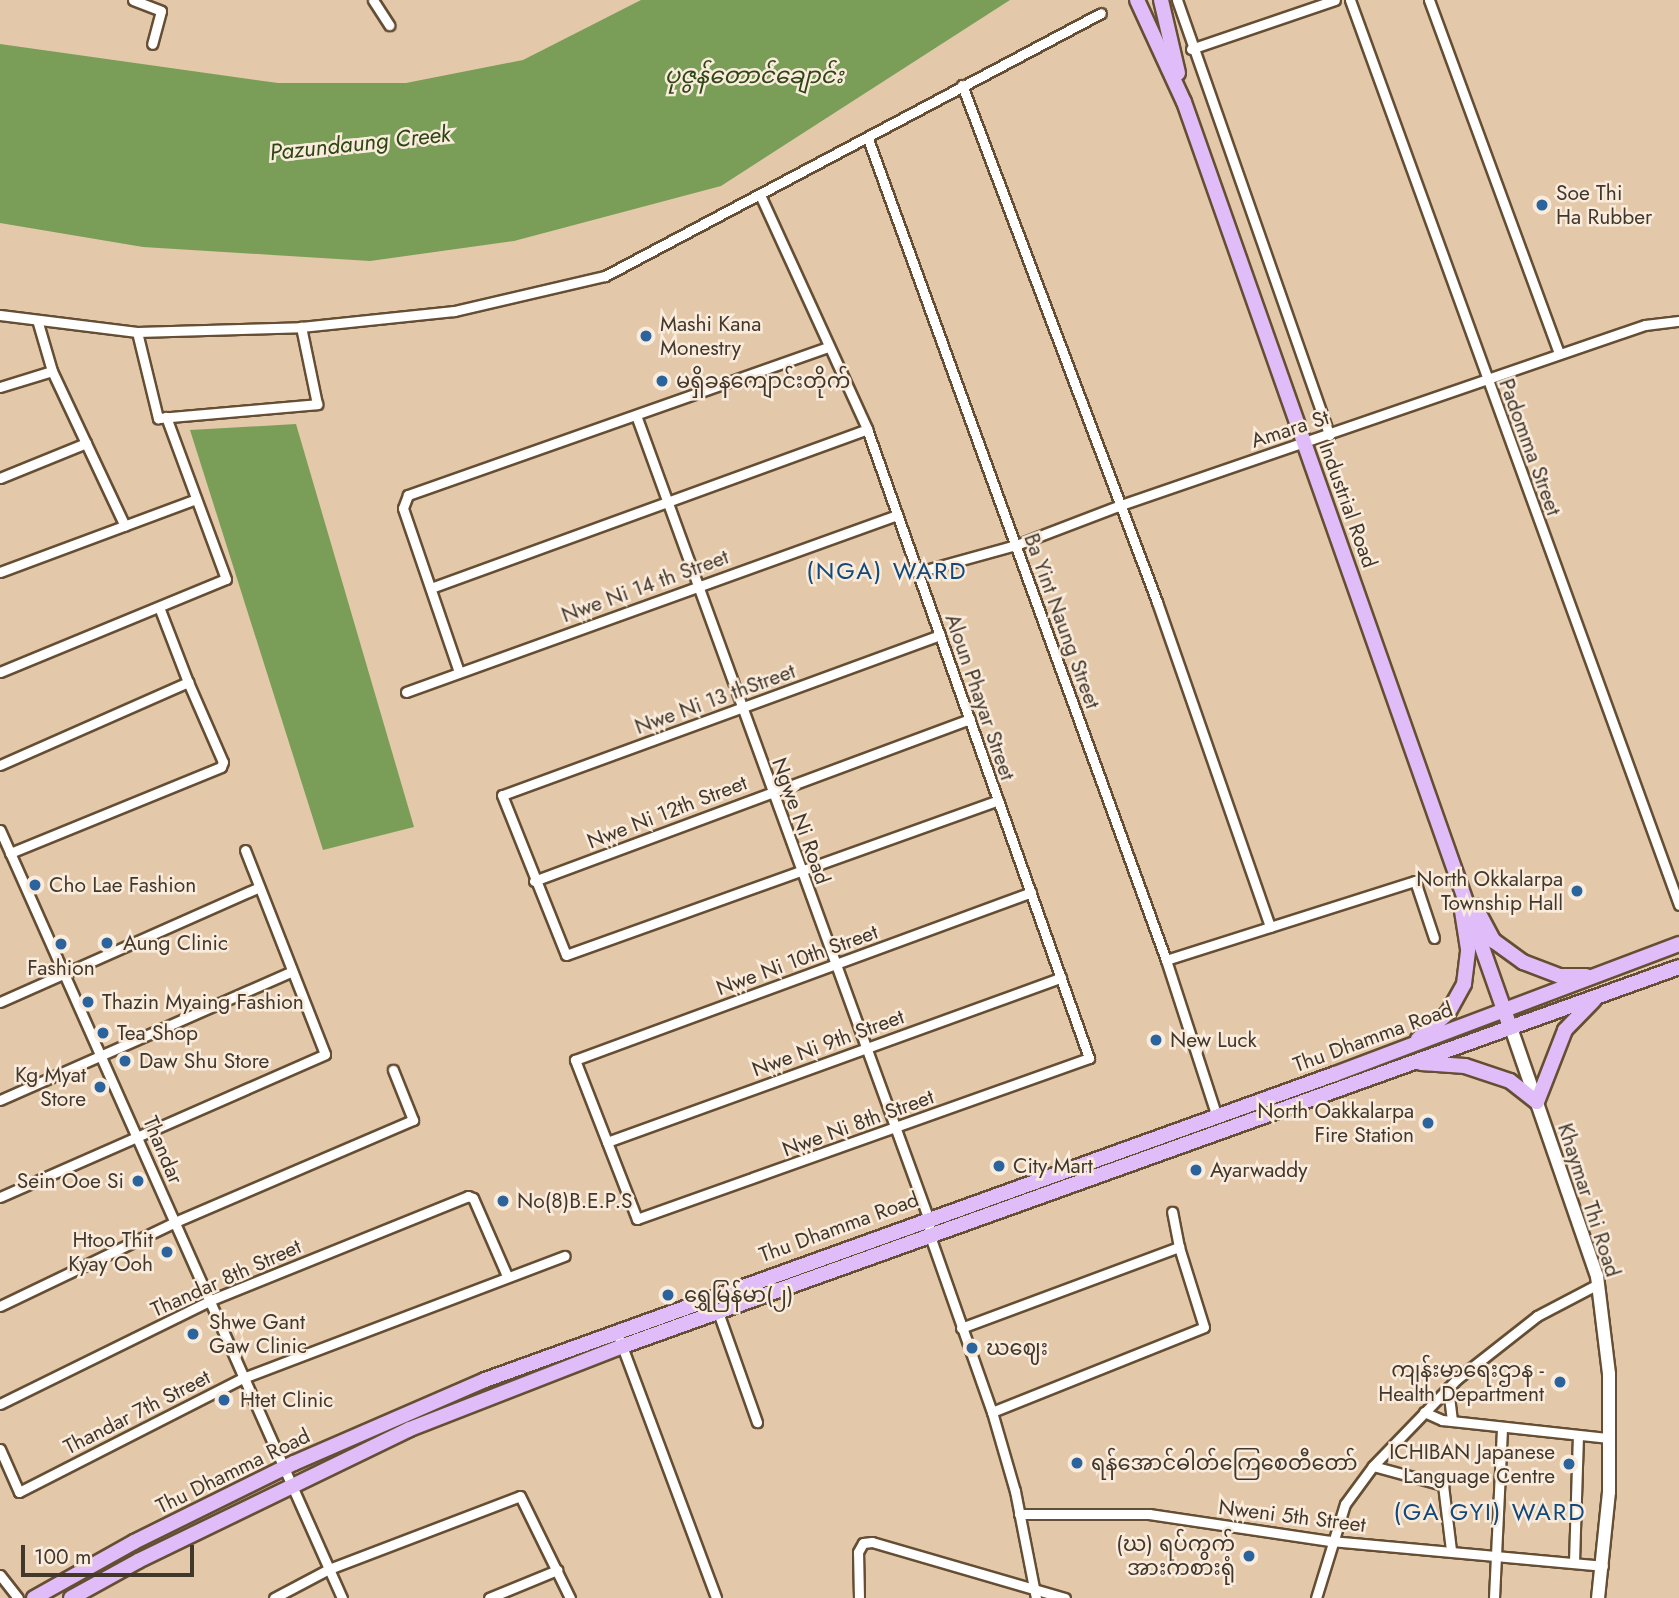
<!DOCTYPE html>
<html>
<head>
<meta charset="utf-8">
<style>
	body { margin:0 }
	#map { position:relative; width:1679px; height:1598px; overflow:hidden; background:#e3c9aa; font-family:Jost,"Noto Sans Myanmar",sans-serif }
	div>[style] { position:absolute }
	.water>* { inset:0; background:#7a9e57 }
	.roads { filter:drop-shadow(2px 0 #654e33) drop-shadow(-2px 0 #654e33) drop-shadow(0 2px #654e33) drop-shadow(0 -2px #654e33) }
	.minor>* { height:9px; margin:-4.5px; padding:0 4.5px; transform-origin:4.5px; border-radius:4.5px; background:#fff }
	.secondary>* { height:12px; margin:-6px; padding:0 6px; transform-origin:6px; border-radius:6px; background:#fff }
	.primary>* { height:14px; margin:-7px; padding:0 7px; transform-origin:7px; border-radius:7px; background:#e0bdf8 }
	.dots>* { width:19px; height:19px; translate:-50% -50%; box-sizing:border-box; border:4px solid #faecdd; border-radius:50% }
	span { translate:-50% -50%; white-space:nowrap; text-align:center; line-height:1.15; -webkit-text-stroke:5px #faecdd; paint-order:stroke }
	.poi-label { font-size:21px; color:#42372b }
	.left { translate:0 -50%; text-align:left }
	.right { translate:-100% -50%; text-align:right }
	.street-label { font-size:21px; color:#42372b }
	.water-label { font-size:23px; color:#2e4613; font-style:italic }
	.quarter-label { font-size:24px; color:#13487a; letter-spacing:2px }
	.scale { position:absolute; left:21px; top:1545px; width:173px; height:32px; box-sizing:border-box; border:4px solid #42372b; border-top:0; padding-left:9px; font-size:21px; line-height:24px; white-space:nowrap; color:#42372b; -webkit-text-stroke:5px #faecdd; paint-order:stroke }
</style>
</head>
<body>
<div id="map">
	<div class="water">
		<div style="clip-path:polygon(641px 0,1010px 0,721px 186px,514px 241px,370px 261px,143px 247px,0 223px,0 44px,278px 83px,406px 83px,523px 60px)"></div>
		<div style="clip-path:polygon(296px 424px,414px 827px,323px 850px,190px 430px)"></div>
	</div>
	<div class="roads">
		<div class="minor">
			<div style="left:133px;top:0;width:30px;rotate:21deg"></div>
			<div style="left:161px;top:11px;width:34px;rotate:105deg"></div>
			<div style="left:373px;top:0;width:30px;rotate:57deg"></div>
			<div style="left:1177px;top:0;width:461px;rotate:70.7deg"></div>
			<div style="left:1350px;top:0;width:963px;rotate:70.02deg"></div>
			<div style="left:1429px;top:0;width:377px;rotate:69.8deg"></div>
			<div style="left:1191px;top:49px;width:152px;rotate:-18.8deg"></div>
			<div style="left:962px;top:85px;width:553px;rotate:69.33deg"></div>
			<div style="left:1157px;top:602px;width:344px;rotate:70.8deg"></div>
			<div style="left:868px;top:139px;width:873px;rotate:70.05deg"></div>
			<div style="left:1166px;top:960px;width:165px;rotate:72deg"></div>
			<div style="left:761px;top:197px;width:255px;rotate:65.4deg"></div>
			<div style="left:867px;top:429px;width:667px;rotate:70.56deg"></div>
			<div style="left:1089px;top:1058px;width:480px;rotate:160.4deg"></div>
			<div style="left:637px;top:1219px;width:171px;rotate:-111.3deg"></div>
			<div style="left:575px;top:1060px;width:486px;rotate:-20.2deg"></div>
			<div style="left:0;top:315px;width:138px;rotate:7.1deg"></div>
			<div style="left:137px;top:332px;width:164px;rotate:-1.7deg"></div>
			<div style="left:301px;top:327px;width:154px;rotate:-6deg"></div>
			<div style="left:454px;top:311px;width:155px;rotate:-13.1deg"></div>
			<div style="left:605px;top:276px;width:561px;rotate:-27.93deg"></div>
			<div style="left:38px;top:323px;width:50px;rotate:73.7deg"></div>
			<div style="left:52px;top:371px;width:171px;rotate:64.8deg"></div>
			<div style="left:137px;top:332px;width:89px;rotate:76.3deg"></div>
			<div style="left:158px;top:418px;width:160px;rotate:-5deg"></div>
			<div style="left:317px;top:404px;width:79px;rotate:-101.7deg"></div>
			<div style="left:0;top:387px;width:54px;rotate:-17.1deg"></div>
			<div style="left:637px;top:418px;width:850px;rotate:69.99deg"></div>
			<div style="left:928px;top:1217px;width:19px;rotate:84deg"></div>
			<div style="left:930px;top:1236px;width:187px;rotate:70.6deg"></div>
			<div style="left:992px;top:1412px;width:82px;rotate:73.8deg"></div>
			<div style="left:1015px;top:1491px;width:109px;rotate:78.9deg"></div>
			<div style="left:0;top:478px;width:93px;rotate:-22.1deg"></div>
			<div style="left:0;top:572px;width:209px;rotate:-20.4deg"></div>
			<div style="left:918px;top:572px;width:102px;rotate:-15.4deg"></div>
			<div style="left:1016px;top:545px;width:109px;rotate:-20.9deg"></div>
			<div style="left:1118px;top:506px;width:557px;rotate:-18.96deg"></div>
			<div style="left:1645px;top:325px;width:34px;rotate:-7deg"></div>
			<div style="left:431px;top:588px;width:464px;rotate:-20deg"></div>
			<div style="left:159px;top:607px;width:80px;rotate:68.9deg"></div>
			<div style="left:940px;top:635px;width:466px;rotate:159.9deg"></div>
			<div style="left:502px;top:795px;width:172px;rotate:68.2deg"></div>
			<div style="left:566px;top:955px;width:459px;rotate:-19.7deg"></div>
			<div style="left:0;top:672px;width:244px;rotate:-22.4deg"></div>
			<div style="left:226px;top:579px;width:173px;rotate:-110.3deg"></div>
			<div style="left:459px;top:672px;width:173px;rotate:-108.9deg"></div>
			<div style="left:403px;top:508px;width:14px;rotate:-69deg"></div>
			<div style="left:408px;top:495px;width:446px;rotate:-19.4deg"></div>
			<div style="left:406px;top:692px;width:522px;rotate:-19.82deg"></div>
			<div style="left:0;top:765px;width:206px;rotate:-23.8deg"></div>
			<div style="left:188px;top:682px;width:87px;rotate:66.4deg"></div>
			<div style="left:223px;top:762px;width:5px;rotate:112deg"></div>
			<div style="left:221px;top:767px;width:228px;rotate:157.8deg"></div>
			<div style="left:0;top:830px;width:841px;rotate:66deg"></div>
			<div style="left:534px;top:881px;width:465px;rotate:-20.4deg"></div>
			<div style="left:1166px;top:960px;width:261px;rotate:-17.6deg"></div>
			<div style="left:1415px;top:881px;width:60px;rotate:71.6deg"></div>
			<div style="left:0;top:1002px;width:283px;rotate:-23.9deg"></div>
			<div style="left:0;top:1100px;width:319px;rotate:-23.8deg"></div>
			<div style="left:607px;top:1142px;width:483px;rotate:-19.9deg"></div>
			<div style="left:0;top:1197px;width:355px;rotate:-23.7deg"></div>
			<div style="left:325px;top:1054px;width:219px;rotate:-111.4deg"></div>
			<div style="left:0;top:1306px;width:194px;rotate:-25.6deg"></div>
			<div style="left:175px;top:1222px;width:259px;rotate:-23.2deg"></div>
			<div style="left:413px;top:1120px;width:54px;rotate:-111.8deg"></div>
			<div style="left:718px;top:1312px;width:117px;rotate:70.5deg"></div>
			<div style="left:961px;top:1328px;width:233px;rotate:-20.4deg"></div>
			<div style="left:1179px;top:1247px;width:36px;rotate:-101deg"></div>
			<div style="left:616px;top:1330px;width:286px;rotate:69.5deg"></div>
			<div style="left:1448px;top:1388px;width:33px;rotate:83deg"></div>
			<div style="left:0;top:1404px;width:235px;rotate:-26.2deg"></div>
			<div style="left:211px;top:1300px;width:277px;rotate:-22deg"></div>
			<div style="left:468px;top:1196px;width:5px;rotate:22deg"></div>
			<div style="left:473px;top:1198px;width:85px;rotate:66.4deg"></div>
			<div style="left:992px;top:1412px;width:228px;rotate:-21.8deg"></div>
			<div style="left:1204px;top:1327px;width:84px;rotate:-107.4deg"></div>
			<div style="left:1424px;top:1412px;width:20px;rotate:24deg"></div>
			<div style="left:1442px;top:1420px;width:168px;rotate:6.2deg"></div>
			<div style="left:0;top:1449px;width:47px;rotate:66.2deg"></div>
			<div style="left:19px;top:1492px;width:251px;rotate:-27deg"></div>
			<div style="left:243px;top:1378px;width:344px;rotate:-20.8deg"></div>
			<div style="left:1373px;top:1466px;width:73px;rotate:15.2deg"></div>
			<div style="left:1443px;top:1485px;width:65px;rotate:83deg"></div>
			<div style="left:1019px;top:1514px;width:130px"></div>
			<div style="left:1149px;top:1514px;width:183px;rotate:8.5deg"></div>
			<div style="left:1330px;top:1541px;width:274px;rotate:5.2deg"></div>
			<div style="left:1574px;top:1562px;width:127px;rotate:-88.2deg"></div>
			<div style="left:0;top:1575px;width:29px;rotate:52deg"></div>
			<div style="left:274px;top:1598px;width:62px;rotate:-27.8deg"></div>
			<div style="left:329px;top:1569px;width:204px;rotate:-20.9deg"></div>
			<div style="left:520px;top:1496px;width:114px;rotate:63.9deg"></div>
			<div style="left:489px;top:1598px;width:74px;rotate:-22.4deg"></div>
			<div style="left:859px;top:1598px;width:46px;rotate:-91.2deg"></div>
			<div style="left:858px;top:1552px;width:10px;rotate:-61deg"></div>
			<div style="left:863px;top:1543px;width:9px;rotate:-6deg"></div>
			<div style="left:872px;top:1542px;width:201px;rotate:16.2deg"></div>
			<div style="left:1316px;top:1598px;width:98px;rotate:-72.9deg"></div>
			<div style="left:1345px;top:1504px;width:47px;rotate:-53.6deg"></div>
			<div style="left:1373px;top:1466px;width:121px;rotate:-46deg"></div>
			<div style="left:1457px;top:1379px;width:102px;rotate:-38.2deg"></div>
			<div style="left:1537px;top:1316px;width:69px;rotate:-27.7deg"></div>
			<div style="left:1494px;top:1598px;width:171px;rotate:-87.3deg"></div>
		</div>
		<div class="secondary">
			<div style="left:1511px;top:1028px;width:262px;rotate:70.9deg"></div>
			<div style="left:1597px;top:1276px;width:99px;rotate:83deg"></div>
			<div style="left:1609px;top:1374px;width:118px;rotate:90deg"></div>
			<div style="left:1609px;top:1492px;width:107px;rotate:95.9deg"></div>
		</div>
		<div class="primary">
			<div style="left:1137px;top:0;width:112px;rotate:65.3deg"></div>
			<div style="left:1184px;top:102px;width:974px;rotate:70.58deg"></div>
			<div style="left:1161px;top:0;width:75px;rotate:76.9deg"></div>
			<div style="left:1475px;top:906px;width:40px;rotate:62deg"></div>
			<div style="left:1494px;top:941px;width:36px;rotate:36deg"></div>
			<div style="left:1523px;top:962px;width:40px;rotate:21deg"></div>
			<div style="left:1560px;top:976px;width:26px"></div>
			<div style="left:1418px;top:1039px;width:40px;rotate:-41deg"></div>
			<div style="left:1448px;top:1013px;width:33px;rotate:-61deg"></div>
			<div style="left:1464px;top:984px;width:35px;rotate:-83deg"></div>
			<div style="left:1468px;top:949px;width:38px;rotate:-99deg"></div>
			<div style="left:1421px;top:1063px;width:44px;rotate:3.9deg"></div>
			<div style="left:1465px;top:1066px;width:47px;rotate:18.4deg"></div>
			<div style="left:1510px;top:1081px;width:34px;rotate:38deg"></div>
			<div style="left:1537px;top:1102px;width:77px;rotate:-68.7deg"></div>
			<div style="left:1565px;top:1030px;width:42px;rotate:-46deg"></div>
			<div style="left:34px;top:1598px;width:115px;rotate:-29.2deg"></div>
			<div style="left:134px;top:1542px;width:178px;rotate:-26.3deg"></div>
			<div style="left:294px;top:1463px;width:208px;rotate:-23.5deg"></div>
			<div style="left:485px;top:1380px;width:903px;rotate:-19.8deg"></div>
			<div style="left:1335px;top:1074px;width:368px;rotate:-20.7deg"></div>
			<div style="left:71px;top:1598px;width:77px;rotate:-28.9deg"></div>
			<div style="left:138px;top:1561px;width:302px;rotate:-25.9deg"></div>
			<div style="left:410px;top:1429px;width:229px;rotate:-21.3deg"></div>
			<div style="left:623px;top:1346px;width:1122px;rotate:-19.74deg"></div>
		</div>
	</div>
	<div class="dots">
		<div style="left:1542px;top:205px;background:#2b649c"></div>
		<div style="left:646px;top:336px;background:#2b649c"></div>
		<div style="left:662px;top:381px;background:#2b649c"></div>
		<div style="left:35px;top:885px;background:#2b649c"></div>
		<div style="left:1577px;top:891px;background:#2b649c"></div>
		<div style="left:107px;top:943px;background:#2b649c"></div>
		<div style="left:61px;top:944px;background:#2b649c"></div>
		<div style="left:88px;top:1002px;background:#2b649c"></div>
		<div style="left:103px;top:1033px;background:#2b649c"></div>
		<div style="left:1156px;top:1040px;background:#2b649c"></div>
		<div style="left:125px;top:1061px;background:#2b649c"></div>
		<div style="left:100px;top:1087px;background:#2b649c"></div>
		<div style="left:1428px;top:1123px;background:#2b649c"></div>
		<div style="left:999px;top:1166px;background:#2b649c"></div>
		<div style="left:1196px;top:1170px;background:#2b649c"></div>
		<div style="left:138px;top:1181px;background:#2b649c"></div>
		<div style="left:503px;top:1201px;background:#2b649c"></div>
		<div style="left:167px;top:1252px;background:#2b649c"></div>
		<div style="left:668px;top:1295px;background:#2b649c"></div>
		<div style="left:193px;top:1334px;background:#2b649c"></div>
		<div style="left:972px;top:1348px;background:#2b649c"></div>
		<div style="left:1560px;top:1382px;background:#2b649c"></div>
		<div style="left:224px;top:1400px;background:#2b649c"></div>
		<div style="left:1077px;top:1463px;background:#2b649c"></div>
		<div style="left:1569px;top:1464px;background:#2b649c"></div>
		<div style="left:1249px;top:1556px;background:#2b649c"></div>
	</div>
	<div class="poi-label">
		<span class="left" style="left:1556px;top:205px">Soe Thi<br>Ha Rubber</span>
		<span class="left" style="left:660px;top:336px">Mashi Kana<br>Monestry</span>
		<span class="left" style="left:676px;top:381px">မရှိခနကျောင်းတိုက်</span>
		<span class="right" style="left:1563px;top:891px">North Okkalarpa<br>Township Hall</span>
		<span class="left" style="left:49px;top:885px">Cho Lae Fashion</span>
		<span class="left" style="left:123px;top:943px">Aung Clinic</span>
		<span style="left:61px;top:968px">Fashion</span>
		<span class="left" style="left:102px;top:1002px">Thazin Myaing Fashion</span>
		<span class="left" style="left:117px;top:1033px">Tea Shop</span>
		<span class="left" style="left:1170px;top:1040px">New Luck</span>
		<span class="left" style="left:139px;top:1061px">Daw Shu Store</span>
		<span class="right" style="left:86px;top:1087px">Kg Myat<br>Store</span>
		<span class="right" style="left:1414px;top:1123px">North Oakkalarpa<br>Fire Station</span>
		<span class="left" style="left:1013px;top:1166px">City Mart</span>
		<span class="left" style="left:1210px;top:1170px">Ayarwaddy</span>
		<span class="right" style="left:124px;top:1181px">Sein Ooe Si</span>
		<span class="left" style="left:517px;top:1201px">No(8)B.E.P.S</span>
		<span class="right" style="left:153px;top:1252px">Htoo Thit<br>Kyay Ooh</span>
		<span class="left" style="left:684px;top:1295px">ရွှေမြန်မာ(၂)</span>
		<span class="left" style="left:209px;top:1334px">Shwe Gant<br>Gaw Clinic</span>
		<span class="left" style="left:986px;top:1348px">ဃဈေး</span>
		<span class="right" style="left:1544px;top:1382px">ကျန်းမာရေးဌာန -<br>Health Department</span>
		<span class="left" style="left:240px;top:1400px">Htet Clinic</span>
		<span class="right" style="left:1555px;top:1464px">ICHIBAN Japanese<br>Language Centre</span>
		<span class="left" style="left:1091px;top:1463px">ရန်အောင်ဓါတ်ကြေစေတီတော်</span>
		<span class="right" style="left:1235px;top:1556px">(ဃ) ရပ်ကွက်<br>အားကစားရုံ</span>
	</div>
	<div class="street-label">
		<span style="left:1290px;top:429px;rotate:-18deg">Amara St</span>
		<span style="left:1530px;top:447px;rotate:70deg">Padomma Street</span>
		<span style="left:1348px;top:505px;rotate:70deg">Industrial Road</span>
		<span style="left:645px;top:586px;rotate:-20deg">Nwe Ni 14 th Street</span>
		<span style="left:1062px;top:621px;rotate:70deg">Ba Yint Naung Street</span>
		<span style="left:980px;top:697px;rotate:71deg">Aloun Phayar Street</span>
		<span style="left:715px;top:699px;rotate:-20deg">Nwe Ni 13 thStreet</span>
		<span style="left:667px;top:812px;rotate:-21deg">Nwe Ni 12th Street</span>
		<span style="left:801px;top:821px;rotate:70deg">Ngwe Ni Road</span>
		<span style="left:797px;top:960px;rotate:-20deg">Nwe Ni 10th Street</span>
		<span style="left:1373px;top:1037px;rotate:-20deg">Thu Dhamma Road</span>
		<span style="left:828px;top:1043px;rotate:-20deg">Nwe Ni 9th Street</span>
		<span style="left:858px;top:1123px;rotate:-20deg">Nwe Ni 8th Street</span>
		<span style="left:163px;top:1150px;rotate:67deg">Thandar</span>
		<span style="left:1589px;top:1200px;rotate:72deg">Khaymar Thi Road</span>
		<span style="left:839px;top:1227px;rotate:-20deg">Thu Dhamma Road</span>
		<span style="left:226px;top:1278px;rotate:-24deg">Thandar 8th Street</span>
		<span style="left:137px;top:1412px;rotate:-27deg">Thandar 7th Street</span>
		<span style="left:233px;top:1471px;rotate:-26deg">Thu Dhamma Road</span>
		<span style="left:1292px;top:1516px;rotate:7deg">Nweni 5th Street</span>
	</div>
	<div class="water-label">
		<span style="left:754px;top:75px">ပုဇွန်တောင်ချောင်း</span>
		<span style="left:360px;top:143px;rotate:-6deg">Pazundaung Creek</span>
	</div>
	<div class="quarter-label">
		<span style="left:887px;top:571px">(NGA) WARD</span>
		<span style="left:1490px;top:1512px">(GA GYI) WARD</span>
	</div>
	<div class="scale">100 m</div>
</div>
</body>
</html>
